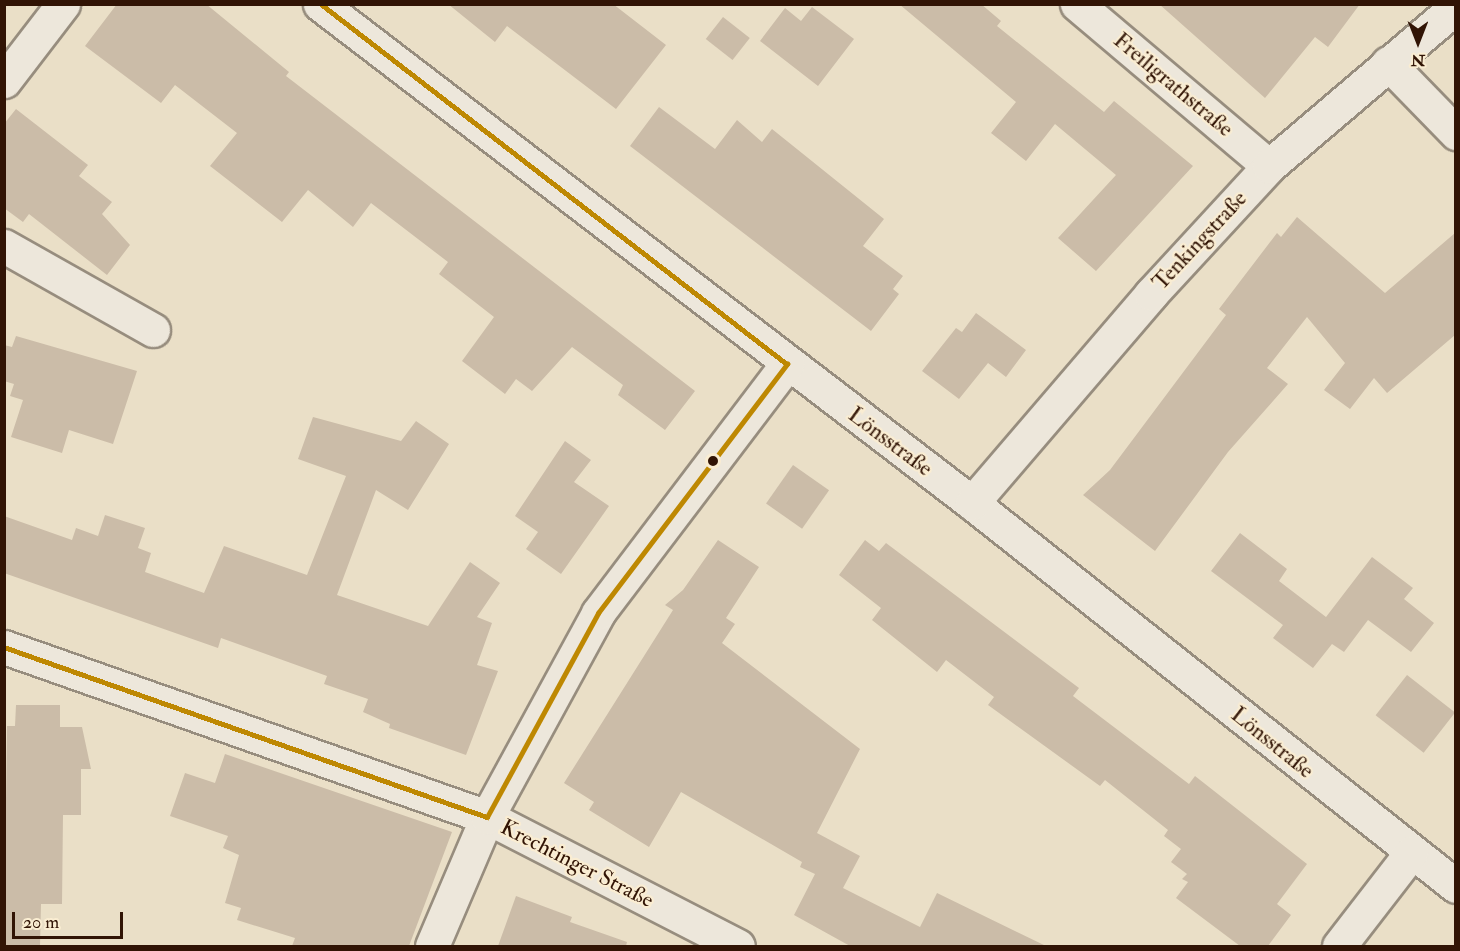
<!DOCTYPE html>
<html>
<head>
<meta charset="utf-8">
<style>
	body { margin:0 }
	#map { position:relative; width:1460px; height:951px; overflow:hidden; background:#eadfc7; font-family:"IM FELL Double Pica",serif }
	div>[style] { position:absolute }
	.building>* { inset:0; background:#cbbca8; transform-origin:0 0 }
	.roads { filter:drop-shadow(2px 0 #978d7e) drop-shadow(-2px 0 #978d7e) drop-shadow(0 2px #978d7e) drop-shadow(0 -2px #978d7e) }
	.minor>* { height:33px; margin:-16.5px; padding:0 16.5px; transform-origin:16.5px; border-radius:16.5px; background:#ede7db }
	.bus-1>* { height:4.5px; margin:-2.25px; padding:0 2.25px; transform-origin:2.25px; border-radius:2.25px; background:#be8802 }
	.dots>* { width:16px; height:16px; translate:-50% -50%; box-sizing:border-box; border:3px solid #faedd2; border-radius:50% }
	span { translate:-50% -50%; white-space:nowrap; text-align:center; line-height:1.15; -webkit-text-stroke:4.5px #faedd2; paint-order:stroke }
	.street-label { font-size:22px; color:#311405 }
	.frame { position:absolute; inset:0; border:6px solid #311405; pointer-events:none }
	.north { position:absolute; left:1388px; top:12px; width:60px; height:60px; -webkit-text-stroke:4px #faedd2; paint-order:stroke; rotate:180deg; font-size:16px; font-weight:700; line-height:24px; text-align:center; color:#311405 }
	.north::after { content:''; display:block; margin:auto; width:21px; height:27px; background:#311405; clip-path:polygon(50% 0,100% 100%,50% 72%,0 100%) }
	.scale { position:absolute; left:12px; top:912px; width:111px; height:27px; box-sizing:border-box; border:3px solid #311405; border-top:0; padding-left:8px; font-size:18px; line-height:21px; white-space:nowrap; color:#311405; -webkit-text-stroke:4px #faedd2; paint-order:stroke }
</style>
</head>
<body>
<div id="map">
	<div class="building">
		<div style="clip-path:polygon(117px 4px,206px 4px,289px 72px,286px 76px,695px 391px,665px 430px,618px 395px,623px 385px,572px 347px,532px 391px,516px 379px,505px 394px,462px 361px,494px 317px,439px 274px,448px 262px,371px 203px,353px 227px,308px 190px,282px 222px,210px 166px,237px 133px,175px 85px,161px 103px,85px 46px)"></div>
		<div style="clip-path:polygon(448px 4px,613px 4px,666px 45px,616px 109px,507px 26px,495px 42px)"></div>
		<div style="clip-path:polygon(899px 4px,981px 4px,1001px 21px,997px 26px,1104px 112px,1114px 101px,1193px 166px,1096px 271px,1058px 238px,1116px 175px,1055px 124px,1026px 161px,991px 133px,1016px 102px)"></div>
		<div style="clip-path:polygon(1159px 4px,1360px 4px,1328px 47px,1315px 37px,1265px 98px)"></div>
		<div style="clip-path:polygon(812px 7px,854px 39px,818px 86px,760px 41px,785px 8px,801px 21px)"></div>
		<div style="left:723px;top:17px;width:34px;height:28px;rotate:38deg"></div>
		<div style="clip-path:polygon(659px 107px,715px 149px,737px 120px,762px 142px,772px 129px,884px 219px,863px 246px,903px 276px,893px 289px,899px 294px,871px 331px,630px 146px)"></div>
		<div style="clip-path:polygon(16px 109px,88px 165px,79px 176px,112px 202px,102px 214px,130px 245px,107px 275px,29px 214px,23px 222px,4px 208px,4px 124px)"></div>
		<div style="clip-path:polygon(1297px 217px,1385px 293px,1455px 233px,1455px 335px,1387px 393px,1374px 378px,1350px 409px,1324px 390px,1345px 363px,1307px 317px,1267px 368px,1288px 384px,1228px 452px,1155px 551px,1083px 495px,1110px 470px,1226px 315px,1219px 309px,1277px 233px,1281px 237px)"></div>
		<div style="clip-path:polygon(976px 313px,1026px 350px,1006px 377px,988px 363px,959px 399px,922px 371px,956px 328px,962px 332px)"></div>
		<div style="clip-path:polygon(16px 336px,137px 371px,113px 444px,69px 430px,62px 453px,11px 437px,23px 400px,10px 396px,14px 384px,4px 381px,4px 345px,12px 347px)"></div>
		<div style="clip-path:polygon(313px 417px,401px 441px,416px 421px,449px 444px,408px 510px,376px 490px,337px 595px,428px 626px,470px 562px,500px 583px,477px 617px,492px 623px,477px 665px,498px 671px,466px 755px,389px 728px,390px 724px,363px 712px,368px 699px,324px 684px,327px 676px,221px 638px,218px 648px,4px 573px,4px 516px,72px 540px,76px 528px,98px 536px,105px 515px,145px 528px,138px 548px,151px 553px,145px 572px,204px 593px,224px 546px,307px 575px,346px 476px,298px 459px)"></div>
		<div style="clip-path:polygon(565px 441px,591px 460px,574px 482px,609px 506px,561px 574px,526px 549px,538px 532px,515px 516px)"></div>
		<div style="left:793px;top:465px;width:44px;height:47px;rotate:35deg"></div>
		<div style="clip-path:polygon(1240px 533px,1287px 569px,1279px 581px,1326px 617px,1372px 557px,1413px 588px,1404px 599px,1434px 623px,1411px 652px,1368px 620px,1344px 652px,1332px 644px,1313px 668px,1273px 638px,1283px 625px,1211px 571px)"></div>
		<div style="clip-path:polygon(718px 540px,759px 567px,726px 618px,735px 624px,722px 643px,860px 749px,817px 833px,860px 856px,843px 888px,920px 927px,937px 893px,1046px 946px,850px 946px,794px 915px,815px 874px,800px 867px,802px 862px,681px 792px,649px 847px,589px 810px,594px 802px,564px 783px,673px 610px,665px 605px,683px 590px)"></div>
		<div style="clip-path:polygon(865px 540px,879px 551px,886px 543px,1079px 688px,1073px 696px,1189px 784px,1195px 776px,1307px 864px,1277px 904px,1291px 915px,1268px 946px,1240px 946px,1176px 898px,1188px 882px,1182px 879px,1187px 874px,1171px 862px,1181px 849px,1164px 836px,1168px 830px,1105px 780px,1100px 786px,988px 705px,994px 697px,946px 660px,937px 672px,872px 620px,881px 608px,839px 575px)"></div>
		<div style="left:1407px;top:675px;width:61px;height:51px;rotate:38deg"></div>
		<div style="clip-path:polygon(16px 705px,60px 705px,60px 727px,82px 727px,91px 769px,81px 769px,81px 815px,63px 815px,62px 904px,41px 904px,40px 946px,4px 946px,7px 726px,15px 726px)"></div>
		<div style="clip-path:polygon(225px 754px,452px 832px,409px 946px,292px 946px,295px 938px,237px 920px,241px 908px,225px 903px,239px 855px,223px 848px,228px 836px,170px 816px,185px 773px,215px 783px)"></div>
		<div style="clip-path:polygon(516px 896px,572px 917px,570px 922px,627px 942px,626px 946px,498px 946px)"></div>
	</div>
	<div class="roads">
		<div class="minor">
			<div style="left:320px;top:4px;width:821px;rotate:37.43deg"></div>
			<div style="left:972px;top:503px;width:617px;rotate:38.36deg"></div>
			<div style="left:1077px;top:4px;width:251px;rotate:40.2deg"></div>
			<div style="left:1388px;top:63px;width:98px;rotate:45.8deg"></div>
			<div style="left:4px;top:81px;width:97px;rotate:-52.5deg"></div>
			<div style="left:4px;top:246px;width:171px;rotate:29.4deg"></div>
			<div style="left:972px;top:503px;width:275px;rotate:-49.4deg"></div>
			<div style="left:1151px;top:294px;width:174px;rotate:-47.3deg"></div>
			<div style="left:1269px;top:166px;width:245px;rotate:-40.4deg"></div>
			<div style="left:4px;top:647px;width:512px;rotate:19.39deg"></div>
			<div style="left:487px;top:817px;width:282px;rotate:27.2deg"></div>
			<div style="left:432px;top:946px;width:140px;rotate:-66.9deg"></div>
			<div style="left:487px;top:817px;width:232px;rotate:-61.4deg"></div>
			<div style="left:598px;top:613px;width:313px;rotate:-52.8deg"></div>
			<div style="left:1339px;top:946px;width:118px;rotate:-52.3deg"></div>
		</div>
	</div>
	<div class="bus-1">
		<div style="left:321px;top:4px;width:589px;rotate:37.69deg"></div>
		<div style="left:4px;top:647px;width:512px;rotate:19.39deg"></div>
		<div style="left:487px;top:817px;width:232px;rotate:-61.4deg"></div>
		<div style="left:598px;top:613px;width:313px;rotate:-52.8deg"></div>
	</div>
	<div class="dots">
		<div style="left:713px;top:461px;background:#311405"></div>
	</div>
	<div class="street-label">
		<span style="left:1173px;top:85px;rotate:40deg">Freiligrathstraße</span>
		<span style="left:1200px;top:241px;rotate:-47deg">Tenkingstraße</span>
		<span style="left:890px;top:442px;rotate:37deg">Lönsstraße</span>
		<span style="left:1272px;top:743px;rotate:39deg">Lönsstraße</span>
		<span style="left:577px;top:864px;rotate:27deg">Krechtinger Straße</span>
	</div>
	<div class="frame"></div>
	<div class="north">N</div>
	<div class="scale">20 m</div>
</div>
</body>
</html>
